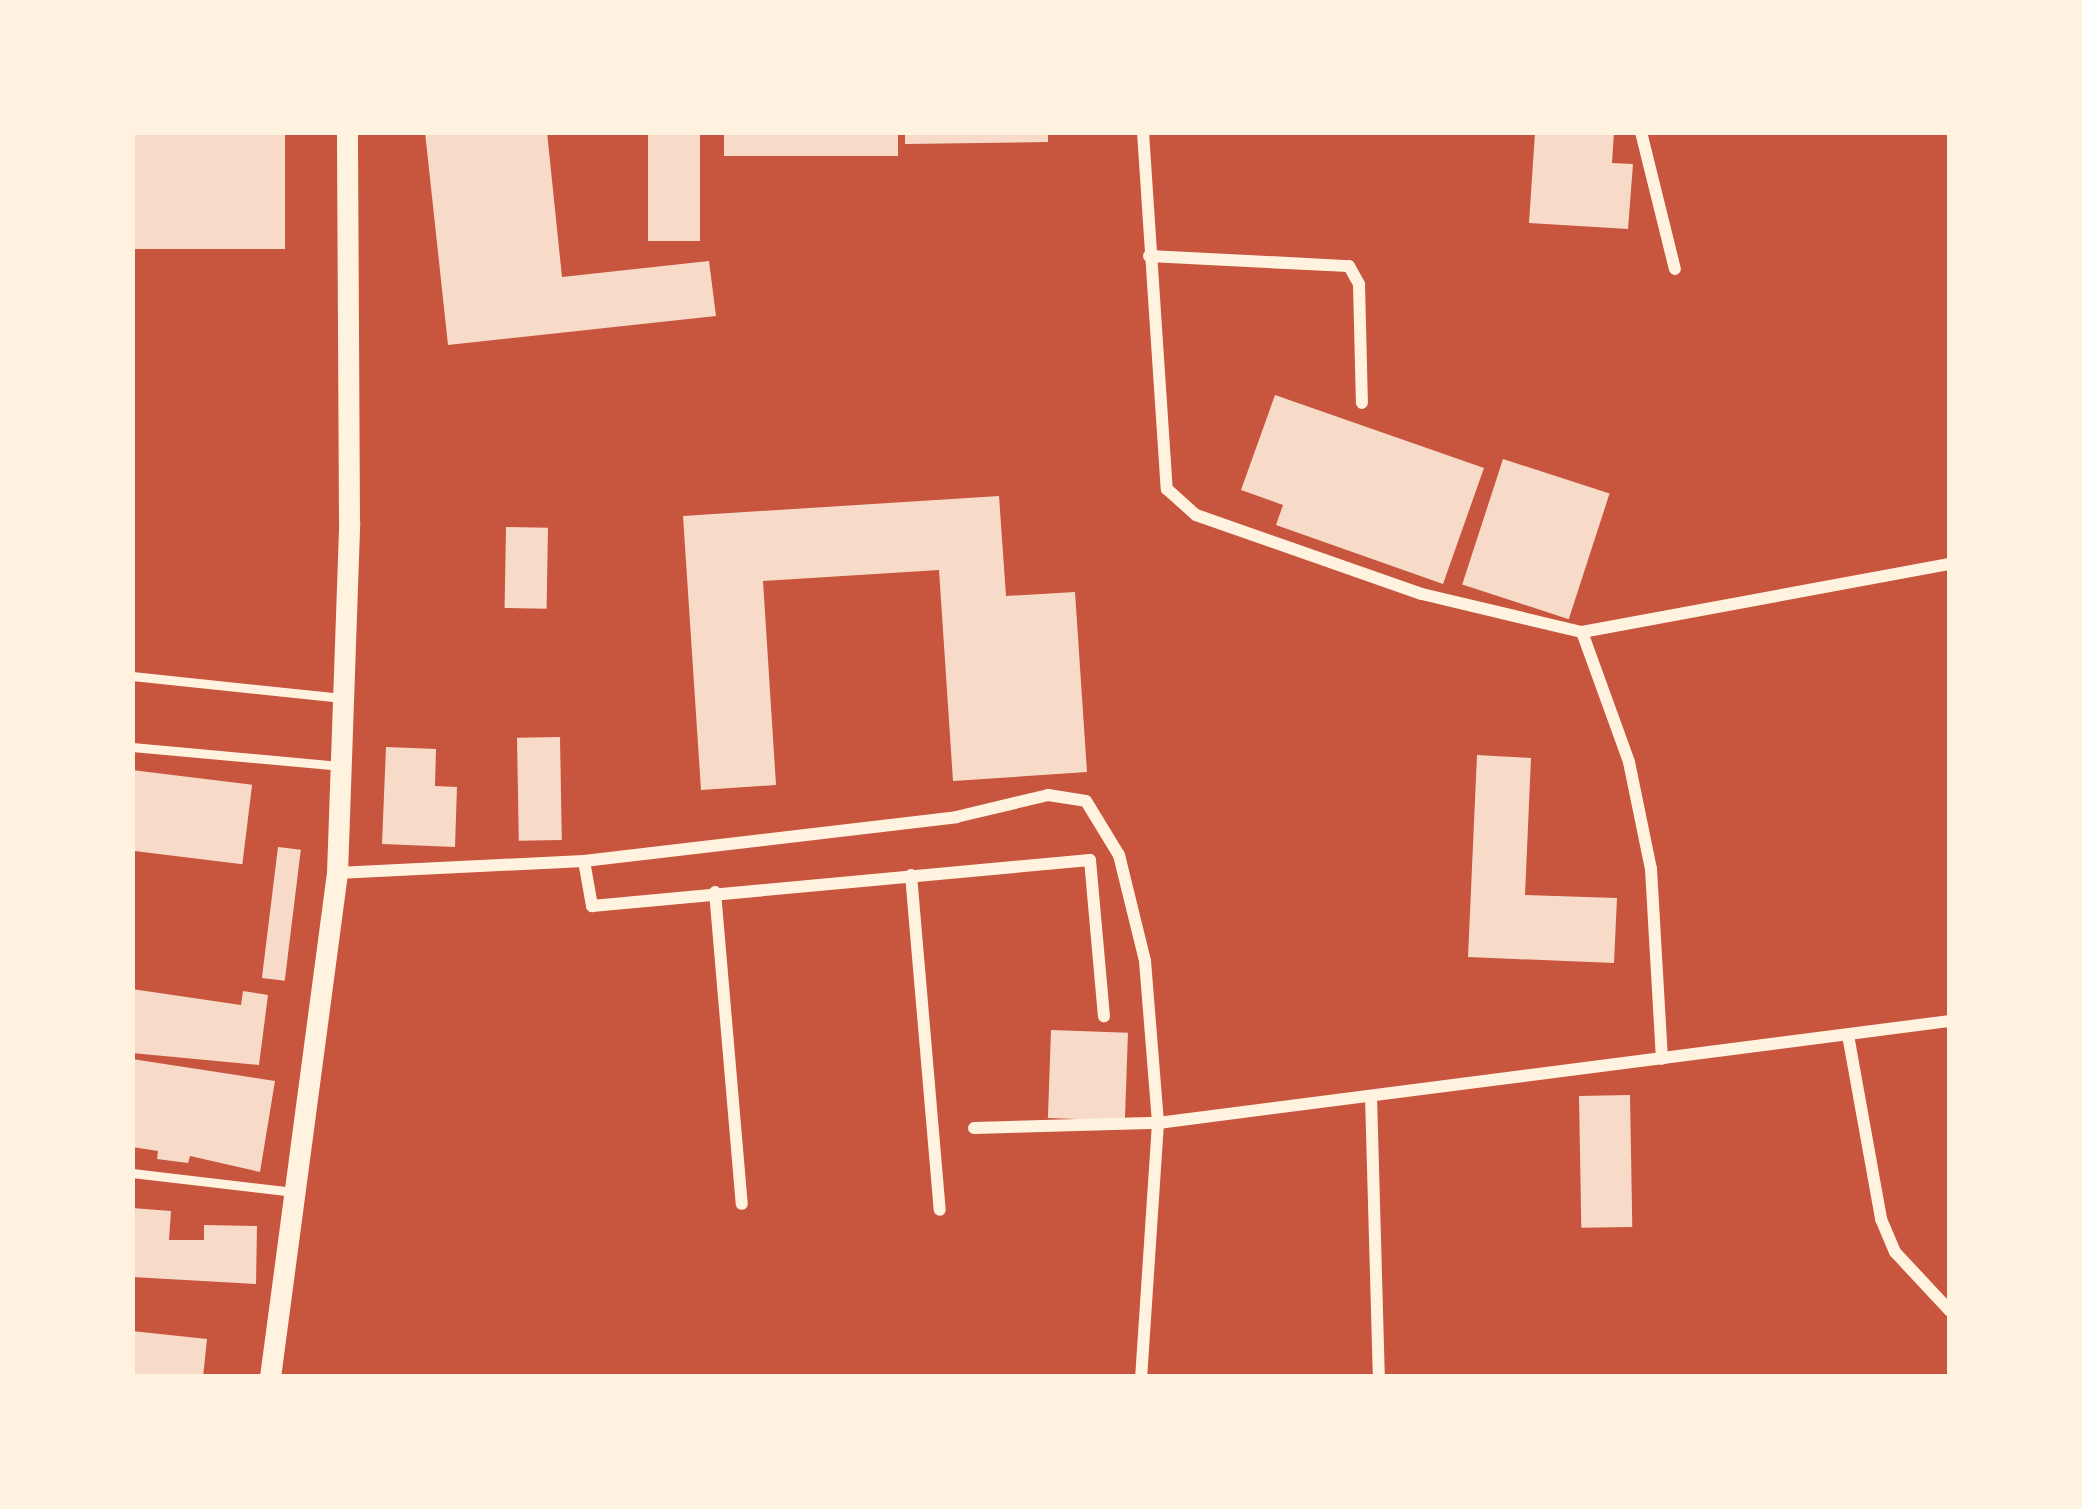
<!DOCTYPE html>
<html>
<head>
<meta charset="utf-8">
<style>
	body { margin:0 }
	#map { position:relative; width:2082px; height:1509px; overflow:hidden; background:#c8553d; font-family:Overpass,sans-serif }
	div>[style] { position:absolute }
	.building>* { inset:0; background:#f7dbc8; transform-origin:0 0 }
	.service>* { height:9px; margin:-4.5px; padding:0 4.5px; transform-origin:4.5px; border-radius:4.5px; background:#fff3e0 }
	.minor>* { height:12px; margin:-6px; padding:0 6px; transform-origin:6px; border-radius:6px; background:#fff3e0 }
	.tertiary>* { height:21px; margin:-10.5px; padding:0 10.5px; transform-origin:10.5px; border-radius:10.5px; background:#fff3e0 }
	span { translate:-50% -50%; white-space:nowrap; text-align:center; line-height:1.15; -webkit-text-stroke:12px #fff3e0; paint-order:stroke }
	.frame { position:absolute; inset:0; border:135px solid #fff3e0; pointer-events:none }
</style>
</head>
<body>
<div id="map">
	<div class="building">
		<div style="left:132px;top:132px;width:153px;height:117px"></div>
		<div style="clip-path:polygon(425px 132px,547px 132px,562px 277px,709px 261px,716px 316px,448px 345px)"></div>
		<div style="left:648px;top:132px;width:52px;height:109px"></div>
		<div style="left:724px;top:132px;width:174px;height:24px"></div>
		<div style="clip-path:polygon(905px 132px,1048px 132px,1048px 142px,905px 144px)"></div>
		<div style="clip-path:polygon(1535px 132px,1614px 132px,1612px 163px,1633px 164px,1628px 229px,1529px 223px)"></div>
		<div style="clip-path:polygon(1275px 395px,1484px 468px,1443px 584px,1276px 525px,1283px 505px,1241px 490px)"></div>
		<div style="left:1503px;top:459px;width:112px;height:132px;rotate:18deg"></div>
		<div style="clip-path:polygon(999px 496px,1006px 596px,1075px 592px,1087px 772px,953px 781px,939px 570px,763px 581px,776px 785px,701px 790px,683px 516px)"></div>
		<div style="left:506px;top:527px;width:42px;height:81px;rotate:1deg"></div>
		<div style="left:560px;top:737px;width:103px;height:43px;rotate:89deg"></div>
		<div style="clip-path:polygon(386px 747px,436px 749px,435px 786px,457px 787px,455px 847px,382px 844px)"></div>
		<div style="clip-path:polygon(1477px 755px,1531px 758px,1525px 895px,1617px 898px,1614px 963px,1468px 957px)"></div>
		<div style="left:132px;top:770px;width:121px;height:80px;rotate:7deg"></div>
		<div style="left:278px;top:847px;width:23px;height:132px;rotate:7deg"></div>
		<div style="clip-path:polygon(132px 989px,241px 1005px,243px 991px,268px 995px,259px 1065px,132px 1053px)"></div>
		<div style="left:1051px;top:1030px;width:77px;height:88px;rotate:2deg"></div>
		<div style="clip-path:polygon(132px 1059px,275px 1081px,260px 1172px,190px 1156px,188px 1163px,157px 1159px,158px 1151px,132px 1147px)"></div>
		<div style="left:1630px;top:1095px;width:132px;height:51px;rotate:89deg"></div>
		<div style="clip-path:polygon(132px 1208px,171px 1211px,169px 1240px,204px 1240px,204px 1225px,257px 1226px,256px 1284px,132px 1277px)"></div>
		<div style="clip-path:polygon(132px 1331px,207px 1339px,203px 1377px,132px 1375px)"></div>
	</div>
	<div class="service">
		<div style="left:132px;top:676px;width:209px;rotate:6deg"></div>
		<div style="left:132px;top:747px;width:211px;rotate:5.2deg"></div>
		<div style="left:132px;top:1173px;width:163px;rotate:6.7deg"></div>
	</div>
	<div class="minor">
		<div style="left:1143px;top:132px;width:358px;rotate:86.2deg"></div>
		<div style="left:1167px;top:489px;width:39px;rotate:42deg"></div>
		<div style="left:1196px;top:515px;width:239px;rotate:19.3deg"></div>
		<div style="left:1422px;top:594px;width:164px;rotate:13.4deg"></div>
		<div style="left:1582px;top:632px;width:374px;rotate:-10.5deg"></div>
		<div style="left:1641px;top:132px;width:141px;rotate:76.1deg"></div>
		<div style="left:1149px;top:256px;width:200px;rotate:2.9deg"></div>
		<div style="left:1349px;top:266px;width:21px;rotate:61deg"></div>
		<div style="left:1359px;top:284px;width:119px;rotate:88.6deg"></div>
		<div style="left:1582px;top:632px;width:138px;rotate:70.1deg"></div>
		<div style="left:1629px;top:762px;width:109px;rotate:78.4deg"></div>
		<div style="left:1651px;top:869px;width:190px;rotate:86.7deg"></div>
		<div style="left:584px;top:861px;width:46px;rotate:79.9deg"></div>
		<div style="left:592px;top:906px;width:500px;rotate:-5.28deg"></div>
		<div style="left:1090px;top:860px;width:157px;rotate:84.9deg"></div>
		<div style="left:337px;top:873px;width:247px;rotate:-2.8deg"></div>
		<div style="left:584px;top:861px;width:375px;rotate:-6.7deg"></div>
		<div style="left:956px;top:817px;width:95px;rotate:-13.4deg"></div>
		<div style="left:1048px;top:795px;width:38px;rotate:9deg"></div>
		<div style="left:1086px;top:801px;width:63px;rotate:58.6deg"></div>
		<div style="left:1119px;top:855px;width:109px;rotate:76.2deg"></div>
		<div style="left:1145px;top:961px;width:163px;rotate:85.4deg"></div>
		<div style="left:1158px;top:1123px;width:255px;rotate:93.8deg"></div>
		<div style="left:911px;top:875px;width:336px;rotate:85.1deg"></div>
		<div style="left:715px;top:892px;width:313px;rotate:85.1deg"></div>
		<div style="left:1848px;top:1035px;width:187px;rotate:79.8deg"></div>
		<div style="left:1881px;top:1219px;width:36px;rotate:67deg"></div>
		<div style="left:1895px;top:1252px;width:81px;rotate:47deg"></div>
		<div style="left:1371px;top:1096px;width:281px;rotate:88.4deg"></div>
		<div style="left:974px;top:1128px;width:184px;rotate:-1.6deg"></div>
		<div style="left:1158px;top:1123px;width:799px;rotate:-7.34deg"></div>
	</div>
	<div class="tertiary">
		<div style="left:270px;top:1377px;width:508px;rotate:-82.43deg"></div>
		<div style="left:337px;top:873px;width:351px;rotate:-88deg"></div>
		<div style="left:349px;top:522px;width:390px;rotate:-90.3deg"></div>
	</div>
	<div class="frame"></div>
</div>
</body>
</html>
